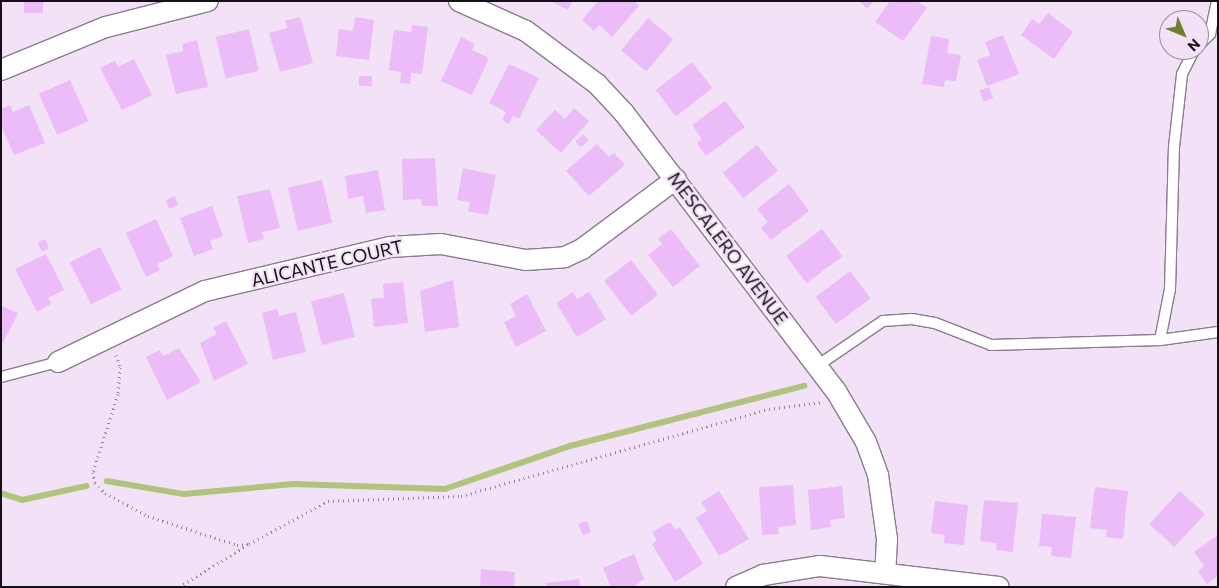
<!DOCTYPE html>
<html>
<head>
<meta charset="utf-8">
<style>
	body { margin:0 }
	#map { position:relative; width:1219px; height:588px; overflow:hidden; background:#f2e1f7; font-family:Commissioner,sans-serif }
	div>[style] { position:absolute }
	.stream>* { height:5.5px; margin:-2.75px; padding:0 2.75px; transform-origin:2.75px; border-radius:2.75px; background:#b2c37e }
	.building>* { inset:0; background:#ebbcf7; transform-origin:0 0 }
	.path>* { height:3px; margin-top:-1.5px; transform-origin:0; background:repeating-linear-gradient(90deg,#918595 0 1px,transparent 0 5px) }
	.roads { filter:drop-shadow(1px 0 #8b7b8f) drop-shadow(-1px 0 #8b7b8f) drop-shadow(0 1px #8b7b8f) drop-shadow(0 -1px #8b7b8f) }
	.service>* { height:10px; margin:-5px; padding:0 5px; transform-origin:5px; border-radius:5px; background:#fff }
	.minor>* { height:20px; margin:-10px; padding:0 10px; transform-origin:10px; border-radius:10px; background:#fff }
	span { translate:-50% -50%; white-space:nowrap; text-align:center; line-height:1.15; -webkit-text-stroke:4.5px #f2e1f7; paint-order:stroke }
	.street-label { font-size:18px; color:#151017 }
	.frame { position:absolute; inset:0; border:2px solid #151017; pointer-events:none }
	.north { position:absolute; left:1159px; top:10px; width:50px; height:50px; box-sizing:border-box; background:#f2e1f7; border:1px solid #9a8d9d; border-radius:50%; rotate:135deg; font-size:14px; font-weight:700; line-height:20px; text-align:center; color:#151017 }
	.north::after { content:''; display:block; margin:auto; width:18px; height:22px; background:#6e802f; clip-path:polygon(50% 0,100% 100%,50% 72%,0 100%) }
</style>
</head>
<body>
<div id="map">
	<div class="stream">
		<div style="left:107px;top:481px;width:78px;rotate:9.6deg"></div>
		<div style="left:184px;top:494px;width:110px;rotate:-5.2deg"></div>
		<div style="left:294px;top:484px;width:151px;rotate:1.9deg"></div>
		<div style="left:445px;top:489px;width:132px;rotate:-19deg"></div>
		<div style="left:570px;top:446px;width:242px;rotate:-14.4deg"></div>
		<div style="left:1px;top:493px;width:22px;rotate:18deg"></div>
		<div style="left:22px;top:500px;width:66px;rotate:-12.2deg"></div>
	</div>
	<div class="building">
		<div style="left:24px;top:1px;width:19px;height:12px"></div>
		<div style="clip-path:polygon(551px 1px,572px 1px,568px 10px)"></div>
		<div style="clip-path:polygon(598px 1px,634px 1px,639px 6px,612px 37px,599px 25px,594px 31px,582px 20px)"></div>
		<div style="clip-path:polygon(859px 1px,874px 1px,867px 9px)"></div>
		<div style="clip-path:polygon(890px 1px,917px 1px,927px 8px,903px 41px,875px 22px)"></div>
		<div style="clip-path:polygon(1048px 13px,1073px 32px,1054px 59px,1021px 35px,1032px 19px,1039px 24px)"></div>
		<div style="clip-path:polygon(300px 17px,313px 63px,280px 72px,269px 33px,287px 28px,285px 21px)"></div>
		<div style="clip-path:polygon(355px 17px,374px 20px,369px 60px,336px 56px,339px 29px,353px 31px)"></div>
		<div style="left:648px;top:18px;width:33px;height:42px;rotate:40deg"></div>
		<div style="clip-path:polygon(412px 25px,428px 27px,422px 74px,411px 73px,410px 84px,400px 83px,401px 72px,389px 70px,394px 30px,411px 32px)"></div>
		<div style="left:249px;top:29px;width:43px;height:34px;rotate:77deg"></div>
		<div style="clip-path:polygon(1003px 35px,1019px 74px,987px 86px,977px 60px,990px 55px,985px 42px)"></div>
		<div style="clip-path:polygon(931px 36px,949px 39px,947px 53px,961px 55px,956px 81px,945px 80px,944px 87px,922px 84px)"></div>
		<div style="clip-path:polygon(461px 37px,475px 44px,472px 50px,489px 58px,472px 95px,441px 81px)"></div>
		<div style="clip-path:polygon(197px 40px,208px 87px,176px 94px,166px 55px,183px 51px,182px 44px)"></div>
		<div style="clip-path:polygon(134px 59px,152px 95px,122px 110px,100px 68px,115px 61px,118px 67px)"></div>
		<div style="left:692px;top:62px;width:33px;height:46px;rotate:52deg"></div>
		<div style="clip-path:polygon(509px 64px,539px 78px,519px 119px,513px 116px,509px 124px,502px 120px,506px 112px,489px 103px)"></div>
		<div style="left:359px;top:76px;width:13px;height:10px"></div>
		<div style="left:70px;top:80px;width:45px;height:34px;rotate:66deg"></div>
		<div style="left:989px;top:87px;width:12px;height:10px;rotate:70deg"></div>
		<div style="clip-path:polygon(725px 101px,745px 127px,706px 156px,697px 143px,702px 139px,692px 125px)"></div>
		<div style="clip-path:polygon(10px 105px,13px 112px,29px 105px,45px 143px,14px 155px,1px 125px,1px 109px)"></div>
		<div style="clip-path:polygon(574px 108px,589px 121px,561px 153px,536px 130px,555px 110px,565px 119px)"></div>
		<div style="left:583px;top:134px;width:8px;height:11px;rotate:45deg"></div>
		<div style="clip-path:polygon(597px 144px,609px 157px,614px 153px,625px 165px,589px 196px,566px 171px)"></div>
		<div style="left:757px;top:145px;width:33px;height:44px;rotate:51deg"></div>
		<div style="clip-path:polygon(435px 158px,438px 206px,422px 206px,421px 199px,403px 200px,402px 159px)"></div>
		<div style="clip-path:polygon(463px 168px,496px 175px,488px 215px,468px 211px,470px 202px,457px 200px)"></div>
		<div style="clip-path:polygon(378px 170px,385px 210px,366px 213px,363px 196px,348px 199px,345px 176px)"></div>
		<div style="left:322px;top:180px;width:44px;height:35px;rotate:77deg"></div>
		<div style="clip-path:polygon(789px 184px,809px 211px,771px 240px,761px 228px,768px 222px,757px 209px)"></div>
		<div style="clip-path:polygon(270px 189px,280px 228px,262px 232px,264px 239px,248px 243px,237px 196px)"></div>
		<div style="clip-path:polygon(175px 196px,178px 205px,169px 209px,166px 200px)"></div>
		<div style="clip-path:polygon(212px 206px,223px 236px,210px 241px,213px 249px,194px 256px,180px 218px)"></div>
		<div style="clip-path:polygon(156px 219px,173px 256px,157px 264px,160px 270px,146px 277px,126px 233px)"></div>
		<div style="clip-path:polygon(671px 229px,700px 266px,673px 287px,648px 255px,662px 244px,658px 239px)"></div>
		<div style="left:822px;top:229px;width:34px;height:45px;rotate:53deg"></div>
		<div style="left:45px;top:239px;width:10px;height:8px;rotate:66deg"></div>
		<div style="left:100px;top:247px;width:47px;height:34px;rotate:63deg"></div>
		<div style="clip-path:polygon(46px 254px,64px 290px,48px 298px,51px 304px,37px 312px,15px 269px)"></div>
		<div style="left:631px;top:260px;width:44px;height:34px;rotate:52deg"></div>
		<div style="left:850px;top:271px;width:34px;height:43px;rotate:53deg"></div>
		<div style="clip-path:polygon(453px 280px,459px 327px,425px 332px,420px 291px)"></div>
		<div style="clip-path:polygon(403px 282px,408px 323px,374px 327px,371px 299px,384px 298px,383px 284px)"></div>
		<div style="clip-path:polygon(573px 292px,577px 299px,589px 292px,606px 319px,577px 337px,556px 303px)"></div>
		<div style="left:344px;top:293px;width:45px;height:34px;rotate:76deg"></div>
		<div style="clip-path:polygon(527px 294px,546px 331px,516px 347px,504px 322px,516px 316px,510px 304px)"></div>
		<div style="clip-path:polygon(1px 306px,18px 313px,3px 343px,1px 342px)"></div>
		<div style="clip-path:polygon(277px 309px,279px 316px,296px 312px,306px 352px,273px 360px,262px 313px)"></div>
		<div style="clip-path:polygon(226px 321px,248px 364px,214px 381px,200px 343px,217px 334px,213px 328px)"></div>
		<div style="clip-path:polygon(179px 348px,201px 382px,167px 400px,146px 357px,160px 350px,163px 356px)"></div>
		<div style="clip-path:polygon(793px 485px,796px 525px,778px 527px,779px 534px,762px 535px,759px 487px)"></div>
		<div style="clip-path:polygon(842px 486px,845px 518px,830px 520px,831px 527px,811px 530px,808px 490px)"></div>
		<div style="clip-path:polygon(1095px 487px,1128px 491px,1123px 539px,1106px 537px,1107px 530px,1090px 528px)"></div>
		<div style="clip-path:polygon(719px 491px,749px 539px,719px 556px,696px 518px,707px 511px,701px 502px)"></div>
		<div style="left:1180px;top:491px;width:34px;height:45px;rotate:43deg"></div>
		<div style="clip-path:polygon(984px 500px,1018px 503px,1013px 552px,996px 550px,997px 543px,980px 541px)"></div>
		<div style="clip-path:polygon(935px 501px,968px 505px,964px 545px,944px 543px,945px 535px,931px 533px)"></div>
		<div style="clip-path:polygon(1042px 514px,1076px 517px,1071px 558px,1051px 556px,1052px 547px,1039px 546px)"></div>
		<div style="left:587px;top:521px;width:12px;height:9px;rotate:70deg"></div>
		<div style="clip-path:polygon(670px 522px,675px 530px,680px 527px,703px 564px,675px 582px,652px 544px,657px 541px,652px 532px)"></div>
		<div style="clip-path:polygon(1218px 535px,1218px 576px,1207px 584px,1198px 571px,1204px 566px,1194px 552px)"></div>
		<div style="clip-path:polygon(634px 554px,644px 579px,633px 587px,611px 587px,603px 568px)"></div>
		<div style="clip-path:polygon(481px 569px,515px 572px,514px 587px,480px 587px)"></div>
		<div style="clip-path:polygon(579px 579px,580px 587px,547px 587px,546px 583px)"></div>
	</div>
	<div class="path">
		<div style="left:116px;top:355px;width:13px;rotate:72deg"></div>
		<div style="left:120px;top:367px;width:27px;rotate:94deg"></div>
		<div style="left:118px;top:394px;width:82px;rotate:107.8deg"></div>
		<div style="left:93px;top:472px;width:11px;rotate:80deg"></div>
		<div style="left:95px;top:483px;width:14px;rotate:45deg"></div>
		<div style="left:105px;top:493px;width:49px;rotate:28.1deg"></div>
		<div style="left:148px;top:516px;width:94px;rotate:18deg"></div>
		<div style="left:237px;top:545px;width:12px;rotate:-5deg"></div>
		<div style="left:249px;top:544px;width:90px;rotate:-28.6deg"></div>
		<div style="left:328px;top:501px;width:133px;rotate:-2.2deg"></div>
		<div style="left:461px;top:496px;width:320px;rotate:-15.8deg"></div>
		<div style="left:769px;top:409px;width:53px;rotate:-7.5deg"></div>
		<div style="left:179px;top:587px;width:82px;rotate:-31.6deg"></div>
	</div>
	<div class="roads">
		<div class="service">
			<div style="left:1199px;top:45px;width:16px;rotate:-45deg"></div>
			<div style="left:1210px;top:34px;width:34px;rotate:-78deg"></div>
			<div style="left:1160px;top:340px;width:59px;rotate:-7.9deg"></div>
			<div style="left:817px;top:366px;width:80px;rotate:-34.3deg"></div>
			<div style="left:883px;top:321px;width:29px;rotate:-4deg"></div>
			<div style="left:912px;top:319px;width:23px;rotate:10deg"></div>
			<div style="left:935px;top:323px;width:60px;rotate:21.4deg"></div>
			<div style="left:991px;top:345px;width:169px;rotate:-1.7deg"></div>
			<div style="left:1160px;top:340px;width:52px;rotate:-78.9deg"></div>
			<div style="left:1170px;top:289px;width:142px;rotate:-88.4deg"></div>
			<div style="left:1174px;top:147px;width:73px;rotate:-83.7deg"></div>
			<div style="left:1182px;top:74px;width:27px;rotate:-63deg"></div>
			<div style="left:1px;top:377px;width:59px;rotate:-14.7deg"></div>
		</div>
		<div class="minor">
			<div style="left:459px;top:1px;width:73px;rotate:24.1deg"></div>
			<div style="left:526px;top:31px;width:89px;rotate:36.7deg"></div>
			<div style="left:597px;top:84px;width:40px;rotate:47deg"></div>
			<div style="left:624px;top:113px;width:350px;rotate:52.7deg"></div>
			<div style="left:836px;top:391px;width:59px;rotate:59.5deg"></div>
			<div style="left:866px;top:442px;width:35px;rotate:70deg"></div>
			<div style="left:878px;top:475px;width:65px;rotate:82deg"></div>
			<div style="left:887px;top:539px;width:34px;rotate:93deg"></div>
			<div style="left:1px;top:70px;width:113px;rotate:-22.3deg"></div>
			<div style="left:106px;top:27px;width:105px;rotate:-14.3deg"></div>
			<div style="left:58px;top:362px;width:163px;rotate:-25.8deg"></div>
			<div style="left:205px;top:291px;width:190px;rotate:-13.4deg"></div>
			<div style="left:390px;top:247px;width:51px;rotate:-3.4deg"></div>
			<div style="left:441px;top:244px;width:86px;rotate:10.7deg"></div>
			<div style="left:526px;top:260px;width:39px;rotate:-4deg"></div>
			<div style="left:565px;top:257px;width:19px;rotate:-25deg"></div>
			<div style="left:582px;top:249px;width:117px;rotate:-36.7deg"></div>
			<div style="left:736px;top:587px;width:30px;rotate:-24deg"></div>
			<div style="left:763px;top:575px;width:58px;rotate:-9deg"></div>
			<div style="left:820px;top:566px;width:180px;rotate:6.7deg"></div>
		</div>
	</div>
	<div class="street-label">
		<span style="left:728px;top:248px;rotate:53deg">MESCALERO AVENUE</span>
		<span style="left:327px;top:263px;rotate:-13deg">ALICANTE COURT</span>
	</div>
	<div class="frame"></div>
	<div class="north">N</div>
</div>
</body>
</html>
